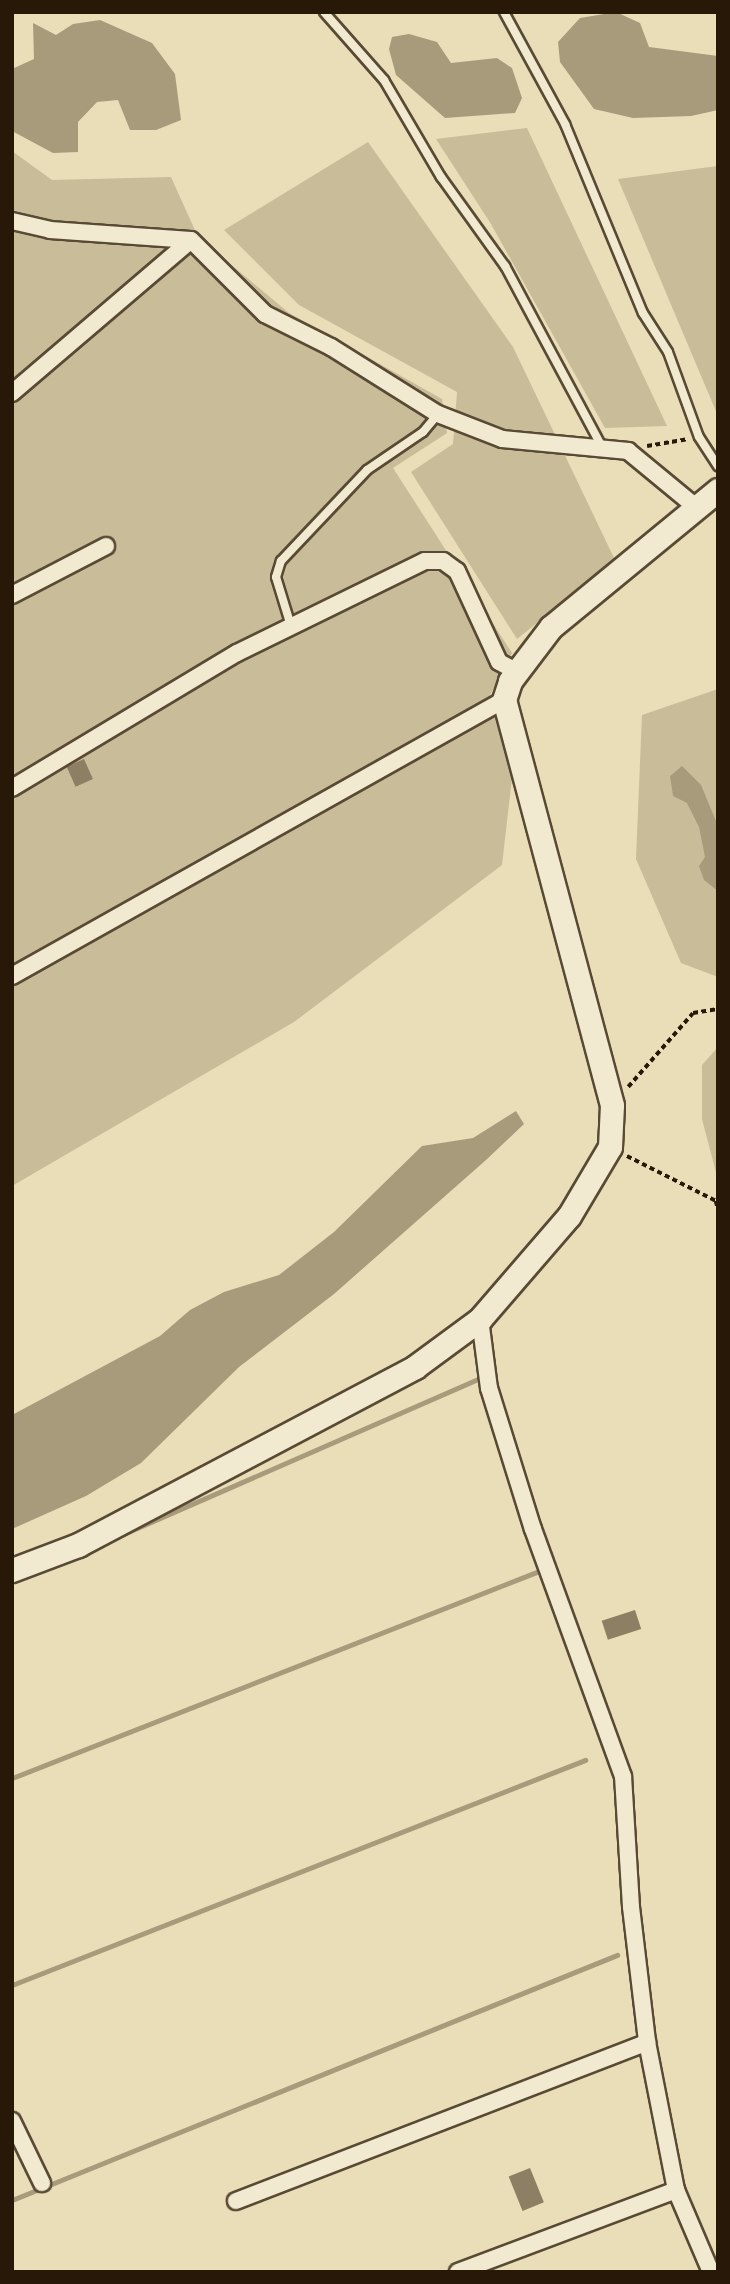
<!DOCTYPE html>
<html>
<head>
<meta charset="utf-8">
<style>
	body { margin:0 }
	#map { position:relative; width:730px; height:2284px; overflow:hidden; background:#e9deb7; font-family:"Gentium Book Plus",serif }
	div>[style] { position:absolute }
	.green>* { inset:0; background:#c8bc99 }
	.water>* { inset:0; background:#a79b7c }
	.stream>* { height:5px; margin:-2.5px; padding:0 2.5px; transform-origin:2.5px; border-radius:2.5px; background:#a79b7c }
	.building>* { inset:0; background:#8c7f63; transform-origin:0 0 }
	.path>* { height:3.5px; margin-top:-1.75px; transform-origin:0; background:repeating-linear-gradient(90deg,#271808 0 5px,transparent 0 8.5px) }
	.roads { filter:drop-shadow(2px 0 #584a34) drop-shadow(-2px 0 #584a34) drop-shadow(0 2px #584a34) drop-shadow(0 -2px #584a34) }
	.lane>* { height:8px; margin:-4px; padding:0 4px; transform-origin:4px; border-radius:4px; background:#f1ead0 }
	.street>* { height:16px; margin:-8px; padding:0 8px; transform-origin:8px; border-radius:8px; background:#f1ead0 }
	.secondary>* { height:23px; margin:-11.5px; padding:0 11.5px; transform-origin:11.5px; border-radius:11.5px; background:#f1ead0 }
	span { translate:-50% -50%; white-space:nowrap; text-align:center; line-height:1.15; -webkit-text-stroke:5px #f1ead0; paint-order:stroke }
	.frame { position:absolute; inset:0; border:14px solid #271808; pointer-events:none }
</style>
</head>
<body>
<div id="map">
	<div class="green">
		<div style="clip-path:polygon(527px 128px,667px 426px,605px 428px,491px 224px,436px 139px)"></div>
		<div style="clip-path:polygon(368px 142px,513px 347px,615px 560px,517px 639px,411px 472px,453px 444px,457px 392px,299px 305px,224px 230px)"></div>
		<div style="clip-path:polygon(12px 151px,52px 180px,171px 177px,198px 237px,289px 313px,442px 399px,447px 433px,393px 468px,512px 653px,490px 695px,513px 769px,502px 865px,294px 1022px,12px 1186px)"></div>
		<div style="clip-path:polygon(718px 166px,718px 416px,618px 179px)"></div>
		<div style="clip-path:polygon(718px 689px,718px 977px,681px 963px,636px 859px,642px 715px)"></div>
		<div style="clip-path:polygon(718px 1047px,718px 1180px,702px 1119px,702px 1065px)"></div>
	</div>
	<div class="water">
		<div style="clip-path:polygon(616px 12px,640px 23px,649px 47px,718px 56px,718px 110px,691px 116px,633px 118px,594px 109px,560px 62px,558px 42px,580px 18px)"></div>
		<div style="clip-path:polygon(100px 20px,152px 43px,175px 74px,181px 120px,156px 130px,130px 130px,118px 100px,97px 102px,78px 122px,78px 152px,53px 153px,12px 131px,12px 69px,34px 59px,33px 23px,56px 35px,73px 24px)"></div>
		<div style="clip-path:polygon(409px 34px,437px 42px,451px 63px,497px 58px,512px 68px,522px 98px,515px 113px,445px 118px,396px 75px,389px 49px,392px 37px)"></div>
		<div style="clip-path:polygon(682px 766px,701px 785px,718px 826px,718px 891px,704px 880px,699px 866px,705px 857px,699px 827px,687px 803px,673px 796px,670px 776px)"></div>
		<div style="clip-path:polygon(516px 1111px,524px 1124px,486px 1160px,334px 1294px,239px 1367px,141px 1463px,86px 1496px,12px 1529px,12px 1415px,160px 1336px,190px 1310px,224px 1292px,279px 1275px,334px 1232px,422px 1146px,473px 1138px)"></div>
	</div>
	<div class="stream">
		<div style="left:121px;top:1535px;width:392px;rotate:-23.6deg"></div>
		<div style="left:12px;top:1778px;width:566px;rotate:-21.44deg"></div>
		<div style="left:12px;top:1985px;width:616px;rotate:-21.44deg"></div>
		<div style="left:12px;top:2200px;width:653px;rotate:-22.05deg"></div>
	</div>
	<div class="building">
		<div style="left:84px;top:759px;width:22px;height:19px;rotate:66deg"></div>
		<div style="left:635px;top:1610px;width:20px;height:35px;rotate:72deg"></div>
		<div style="left:530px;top:2168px;width:37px;height:23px;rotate:68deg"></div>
	</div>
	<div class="path">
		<div style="left:647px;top:446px;width:42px;rotate:-9.7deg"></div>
		<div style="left:628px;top:1087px;width:98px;rotate:-48.7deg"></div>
		<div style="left:693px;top:1013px;width:25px;rotate:-9deg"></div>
		<div style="left:627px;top:1156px;width:100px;rotate:26.8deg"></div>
		<div style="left:716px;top:1201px;width:8px;rotate:76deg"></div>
	</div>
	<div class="roads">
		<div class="lane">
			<div style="left:324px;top:12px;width:91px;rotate:48.6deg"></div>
			<div style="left:384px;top:80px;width:113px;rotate:59.6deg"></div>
			<div style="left:441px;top:177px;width:110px;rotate:54.3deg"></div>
			<div style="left:505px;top:266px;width:205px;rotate:61.8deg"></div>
			<div style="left:504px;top:12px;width:128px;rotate:61.4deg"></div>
			<div style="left:565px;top:124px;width:204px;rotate:67.6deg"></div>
			<div style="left:643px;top:313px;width:46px;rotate:57.3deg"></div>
			<div style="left:668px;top:352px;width:90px;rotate:70deg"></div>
			<div style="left:699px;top:437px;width:35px;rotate:57deg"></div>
			<div style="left:291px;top:626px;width:51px;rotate:-107deg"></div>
			<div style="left:276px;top:577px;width:17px;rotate:-73deg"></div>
			<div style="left:281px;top:561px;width:125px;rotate:-46.6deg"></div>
			<div style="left:367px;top:470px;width:68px;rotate:-34.2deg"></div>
			<div style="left:423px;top:432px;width:23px;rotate:-50deg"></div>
		</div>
		<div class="street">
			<div style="left:12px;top:221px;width:39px;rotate:13deg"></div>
			<div style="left:50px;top:230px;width:141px;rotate:4.1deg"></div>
			<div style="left:191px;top:240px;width:105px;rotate:45deg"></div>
			<div style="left:265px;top:314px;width:74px;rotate:26.6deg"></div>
			<div style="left:331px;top:347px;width:126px;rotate:32.1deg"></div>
			<div style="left:438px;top:414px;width:69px;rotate:21.3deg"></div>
			<div style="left:502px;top:439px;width:127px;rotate:5.4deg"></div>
			<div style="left:628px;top:451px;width:88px;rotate:39.5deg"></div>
			<div style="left:12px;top:393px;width:235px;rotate:-40.5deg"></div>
			<div style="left:12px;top:595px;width:106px;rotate:-27.5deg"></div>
			<div style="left:12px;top:788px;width:262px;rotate:-31deg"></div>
			<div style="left:237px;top:653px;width:209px;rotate:-26.1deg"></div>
			<div style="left:425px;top:561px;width:18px"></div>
			<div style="left:443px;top:561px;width:17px;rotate:36deg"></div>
			<div style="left:457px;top:571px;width:100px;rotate:65.2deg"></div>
			<div style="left:499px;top:662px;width:19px;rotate:28deg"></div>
			<div style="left:12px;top:976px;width:564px;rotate:-29.29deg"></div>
			<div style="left:480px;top:1319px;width:70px;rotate:82.6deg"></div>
			<div style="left:489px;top:1388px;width:148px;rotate:72.7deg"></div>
			<div style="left:533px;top:1529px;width:263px;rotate:70deg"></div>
			<div style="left:623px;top:1776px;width:131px;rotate:86.5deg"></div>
			<div style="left:631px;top:1907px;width:136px;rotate:83.2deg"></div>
			<div style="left:647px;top:2042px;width:151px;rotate:78.9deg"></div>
			<div style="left:676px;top:2190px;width:89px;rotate:66.9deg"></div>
			<div style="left:12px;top:2121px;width:69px;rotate:64.2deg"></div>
			<div style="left:236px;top:2201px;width:441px;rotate:-21.1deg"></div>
			<div style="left:458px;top:2272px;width:233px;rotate:-20.6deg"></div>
		</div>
		<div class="secondary">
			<div style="left:12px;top:1570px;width:71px;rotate:-20.7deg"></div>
			<div style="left:78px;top:1545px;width:381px;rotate:-27.8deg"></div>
			<div style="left:415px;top:1367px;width:81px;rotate:-36.4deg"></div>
			<div style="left:480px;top:1319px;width:136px;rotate:-49.2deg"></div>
			<div style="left:569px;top:1216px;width:80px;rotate:-59.3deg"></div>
			<div style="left:610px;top:1147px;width:42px;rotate:-87.3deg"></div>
			<div style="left:612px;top:1105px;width:419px;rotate:-104.9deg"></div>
			<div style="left:504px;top:700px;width:20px;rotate:-72deg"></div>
			<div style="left:510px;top:681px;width:68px;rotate:-52.8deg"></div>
			<div style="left:551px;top:627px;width:216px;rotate:-39.4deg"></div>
		</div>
	</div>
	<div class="frame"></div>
</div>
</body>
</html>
